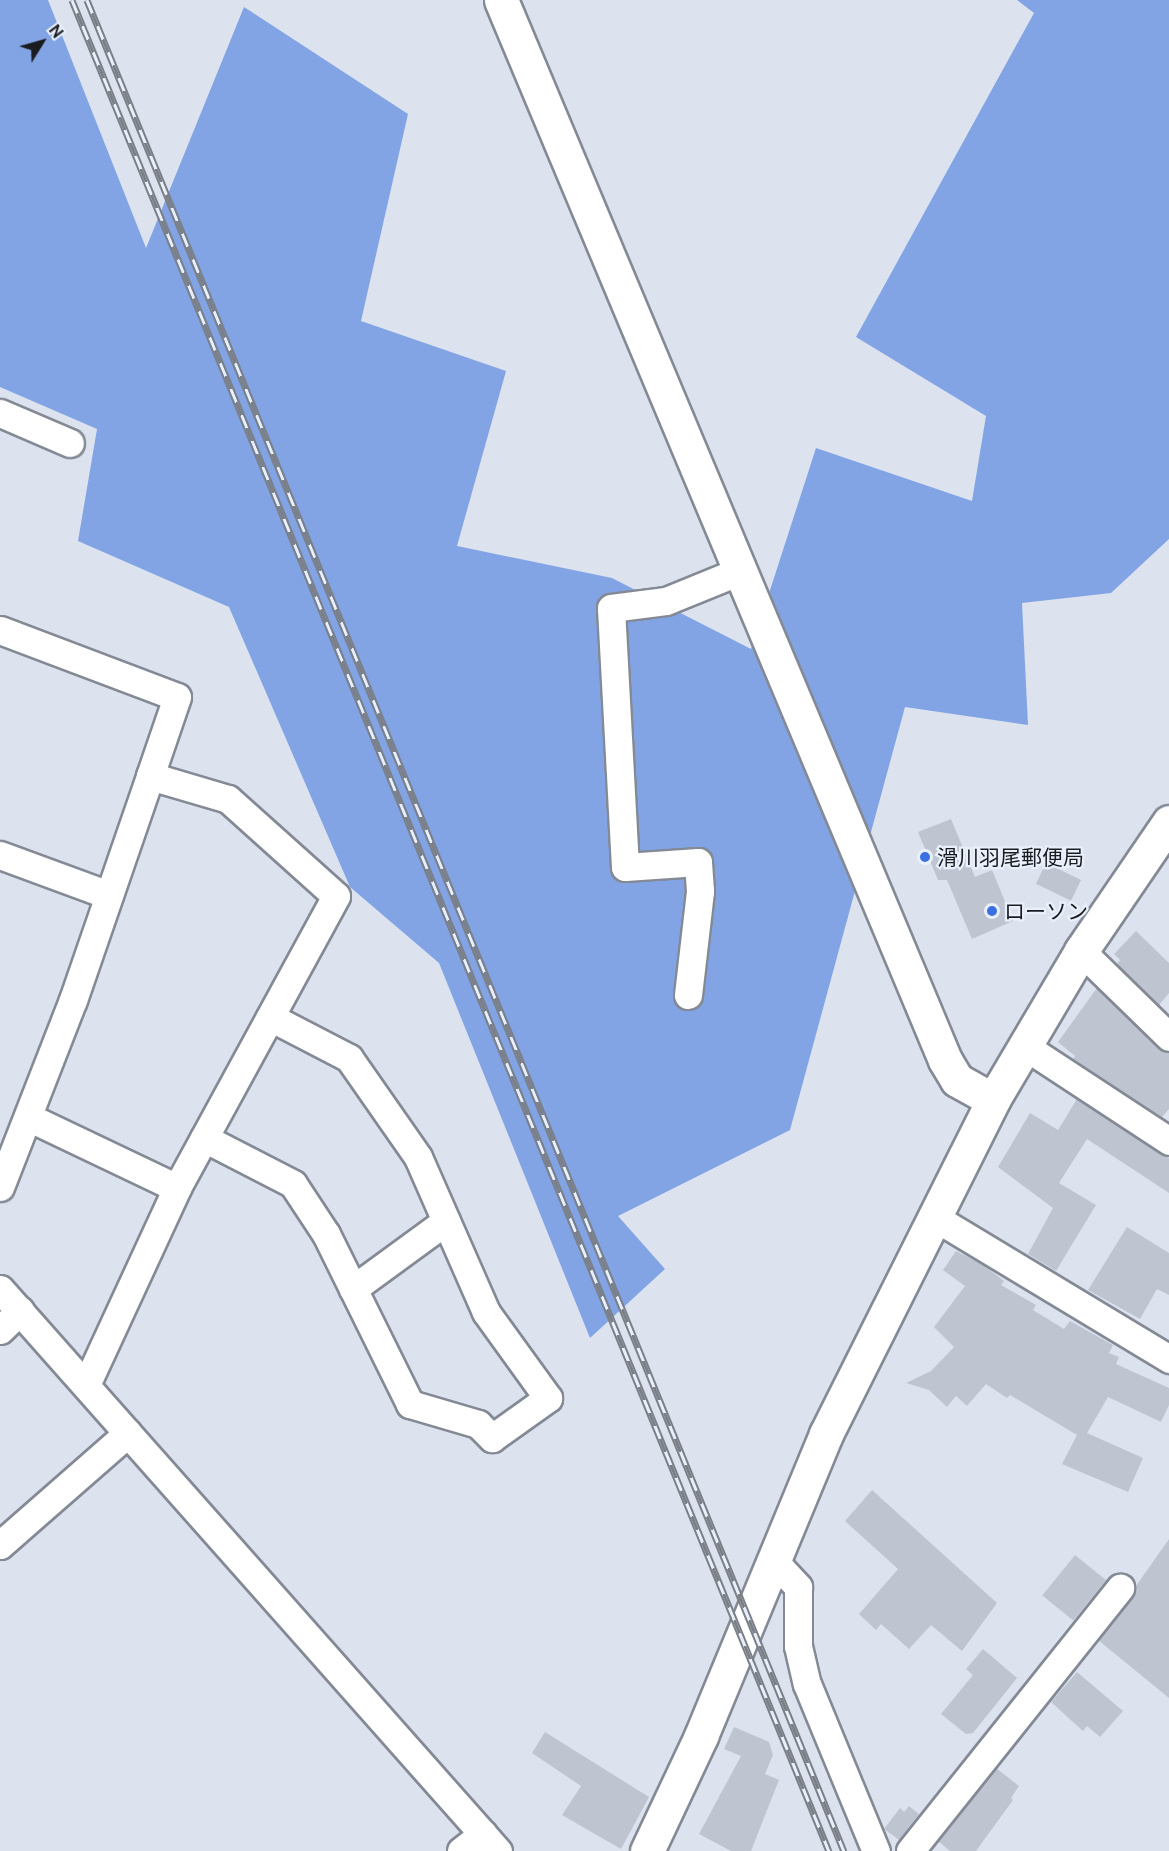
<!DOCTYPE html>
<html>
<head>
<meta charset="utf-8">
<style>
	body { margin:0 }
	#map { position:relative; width:1169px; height:1851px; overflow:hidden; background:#dce3ef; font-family:Ubuntu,"Noto Sans JP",sans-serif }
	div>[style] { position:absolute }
	.forest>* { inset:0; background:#82a4e4 }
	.building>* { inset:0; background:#bec5d1; transform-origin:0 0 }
	.roads { filter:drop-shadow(2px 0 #848a95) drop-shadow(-2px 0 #848a95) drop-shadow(0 2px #848a95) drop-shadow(0 -2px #848a95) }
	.minor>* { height:27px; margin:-13.5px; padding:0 13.5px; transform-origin:13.5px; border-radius:13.5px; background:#fff }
	.tertiary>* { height:33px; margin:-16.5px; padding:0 16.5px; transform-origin:16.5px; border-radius:16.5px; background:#fff }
	.rail>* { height:7px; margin-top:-3.5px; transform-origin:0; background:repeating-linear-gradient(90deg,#e9f0fc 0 14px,#7b7f87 0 28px); box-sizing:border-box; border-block:2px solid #7b7f87 }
	.dots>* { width:16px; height:16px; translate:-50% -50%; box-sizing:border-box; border:3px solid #e9f0fc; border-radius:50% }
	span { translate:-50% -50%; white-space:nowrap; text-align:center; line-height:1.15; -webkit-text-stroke:4.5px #e9f0fc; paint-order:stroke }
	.poi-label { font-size:21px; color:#1a1c20 }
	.left { translate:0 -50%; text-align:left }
	.north { position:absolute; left:12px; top:12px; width:60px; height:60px; -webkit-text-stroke:4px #e9f0fc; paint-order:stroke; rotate:53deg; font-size:16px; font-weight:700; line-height:24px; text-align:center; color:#1a1c20 }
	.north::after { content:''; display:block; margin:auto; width:21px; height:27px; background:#1a1c20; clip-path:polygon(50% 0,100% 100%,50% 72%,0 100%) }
</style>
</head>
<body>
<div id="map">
	<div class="forest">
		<div style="clip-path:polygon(0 0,48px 0,146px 248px,244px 7px,408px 114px,361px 321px,506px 371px,457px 546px,612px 578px,751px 649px,816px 448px,972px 501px,986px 416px,856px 337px,1034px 13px,1017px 0,1169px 0,1169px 539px,1111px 593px,1022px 603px,1028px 725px,905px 707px,790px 1130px,618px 1216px,665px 1269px,590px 1338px,439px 963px,350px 887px,229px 607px,78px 541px,97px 429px,0 387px)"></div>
	</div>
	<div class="building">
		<div style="clip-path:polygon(951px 819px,975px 877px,992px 870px,1013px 921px,972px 939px,947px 880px,938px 880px,918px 832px)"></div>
		<div style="left:1046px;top:863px;width:39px;height:23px;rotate:26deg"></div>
		<div style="clip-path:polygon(1136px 931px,1169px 963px,1169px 993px,1159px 1005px,1117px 964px,1120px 960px,1114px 954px)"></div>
		<div style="clip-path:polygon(1097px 988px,1158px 1048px,1169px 1052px,1169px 1109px,1162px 1117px,1073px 1059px,1075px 1056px,1058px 1042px)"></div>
		<div style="clip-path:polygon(1077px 1099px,1169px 1158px,1169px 1193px,1087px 1139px,1059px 1183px,1096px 1205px,1056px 1271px,1028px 1254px,1053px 1208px,998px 1167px,1030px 1113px,1058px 1130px)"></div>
		<div style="clip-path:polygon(1127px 1227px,1169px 1253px,1169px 1295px,1157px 1289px,1140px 1319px,1088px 1290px)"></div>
		<div style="clip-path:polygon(956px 1251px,982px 1264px,1004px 1281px,1001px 1285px,1036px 1305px,1033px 1310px,1064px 1329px,1070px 1321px,1113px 1345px,1109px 1353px,1119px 1357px,1116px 1364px,1169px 1388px,1169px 1405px,1161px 1422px,1108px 1397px,1087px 1433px,1143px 1458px,1128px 1492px,1062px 1464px,1077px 1435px,1010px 1395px,1007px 1398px,986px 1384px,967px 1406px,956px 1396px,947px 1407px,929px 1390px,906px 1383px,931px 1371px,954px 1347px,934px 1327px,965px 1286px,943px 1270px)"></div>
		<div style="clip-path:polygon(872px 1490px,997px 1603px,962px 1651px,931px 1625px,909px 1649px,881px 1624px,876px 1630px,859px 1614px,898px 1569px,845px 1521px)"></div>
		<div style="clip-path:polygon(1169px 1539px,1169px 1698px,1098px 1640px)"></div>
		<div style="left:1075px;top:1555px;width:40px;height:52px;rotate:39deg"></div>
		<div style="clip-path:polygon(983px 1649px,1017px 1678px,973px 1733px,966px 1734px,941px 1714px,973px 1675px,966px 1669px)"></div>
		<div style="clip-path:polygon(1077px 1672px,1123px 1711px,1100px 1737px,1087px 1726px,1083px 1731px,1051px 1702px)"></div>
		<div style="clip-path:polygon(734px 1727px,769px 1742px,773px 1755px,765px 1774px,779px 1780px,751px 1851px,731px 1851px,699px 1834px,741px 1756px,724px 1749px)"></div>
		<div style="clip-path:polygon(545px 1732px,649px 1797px,621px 1849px,562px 1815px,581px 1786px,532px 1753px)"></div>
		<div style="clip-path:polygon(996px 1768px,1019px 1786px,1011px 1798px,1013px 1800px,976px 1851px,950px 1851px,938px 1841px)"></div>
		<div style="clip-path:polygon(909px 1806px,919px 1814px,899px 1840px,884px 1829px,900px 1808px,904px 1812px)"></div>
	</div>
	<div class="roads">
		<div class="minor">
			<div style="left:0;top:413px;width:76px;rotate:23.2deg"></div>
			<div style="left:0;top:630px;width:189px;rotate:20.7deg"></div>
			<div style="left:177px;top:697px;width:83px;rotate:108.9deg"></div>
			<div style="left:0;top:855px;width:116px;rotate:20.2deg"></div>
			<div style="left:1081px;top:951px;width:123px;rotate:44.3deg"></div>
			<div style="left:688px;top:995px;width:105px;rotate:-83.4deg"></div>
			<div style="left:700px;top:891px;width:29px;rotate:-94deg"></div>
			<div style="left:698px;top:862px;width:73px;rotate:176.1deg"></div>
			<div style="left:625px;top:867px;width:259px;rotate:-93.1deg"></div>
			<div style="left:611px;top:608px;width:55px;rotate:-7.3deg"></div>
			<div style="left:666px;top:601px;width:80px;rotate:-22.1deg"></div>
			<div style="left:1023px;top:1045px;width:175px;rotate:33.3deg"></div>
			<div style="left:28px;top:1117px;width:165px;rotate:25.5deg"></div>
			<div style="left:204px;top:1138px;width:100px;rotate:27.3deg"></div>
			<div style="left:293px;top:1184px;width:60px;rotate:56.6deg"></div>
			<div style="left:326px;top:1234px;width:190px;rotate:63.7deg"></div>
			<div style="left:410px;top:1404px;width:71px;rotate:16.4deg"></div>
			<div style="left:478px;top:1424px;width:20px;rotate:45deg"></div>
			<div style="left:492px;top:1438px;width:69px;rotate:-35.5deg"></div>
			<div style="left:548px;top:1398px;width:106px;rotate:-125.8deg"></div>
			<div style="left:486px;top:1312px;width:169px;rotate:-113.7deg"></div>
			<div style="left:418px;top:1157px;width:121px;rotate:-124.9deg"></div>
			<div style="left:349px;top:1058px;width:89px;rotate:-152.6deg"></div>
			<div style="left:0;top:1187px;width:201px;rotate:-68.7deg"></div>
			<div style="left:73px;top:1000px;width:237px;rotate:-71deg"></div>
			<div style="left:150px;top:776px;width:81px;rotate:16.4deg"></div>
			<div style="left:228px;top:799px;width:145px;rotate:41.9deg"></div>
			<div style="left:336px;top:896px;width:332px;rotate:118.6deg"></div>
			<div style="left:177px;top:1188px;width:217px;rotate:114.8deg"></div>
			<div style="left:934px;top:1217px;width:275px;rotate:31.1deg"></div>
			<div style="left:0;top:1289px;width:751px;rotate:48.46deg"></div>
			<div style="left:353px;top:1289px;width:115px;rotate:-36.2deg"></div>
			<div style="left:0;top:1330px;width:28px;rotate:-44deg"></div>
			<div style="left:0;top:1545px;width:170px;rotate:-41.2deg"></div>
			<div style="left:773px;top:1560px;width:37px;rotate:47deg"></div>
			<div style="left:798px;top:1587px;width:59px;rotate:90deg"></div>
			<div style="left:798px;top:1646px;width:39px;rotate:77deg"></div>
			<div style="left:807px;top:1684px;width:181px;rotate:67.6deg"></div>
			<div style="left:461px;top:1851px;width:28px;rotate:-38deg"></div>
			<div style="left:910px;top:1851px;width:337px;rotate:-51.4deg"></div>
		</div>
		<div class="tertiary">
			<div style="left:501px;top:0;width:1149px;rotate:67.27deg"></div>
			<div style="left:945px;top:1060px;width:23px;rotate:59deg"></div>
			<div style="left:957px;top:1080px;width:41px;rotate:29.1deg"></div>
			<div style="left:647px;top:1851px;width:127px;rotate:-64.8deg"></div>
			<div style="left:701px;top:1736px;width:327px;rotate:-67.5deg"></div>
			<div style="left:826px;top:1434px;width:373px;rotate:-63.4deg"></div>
			<div style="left:993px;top:1100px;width:173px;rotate:-59.4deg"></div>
			<div style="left:1081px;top:951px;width:156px;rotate:-55.7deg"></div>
		</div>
	</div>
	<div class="rail">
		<div style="left:72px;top:0;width:2000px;rotate:67.76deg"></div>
		<div style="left:87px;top:0;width:2000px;rotate:67.76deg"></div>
	</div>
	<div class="dots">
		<div style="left:925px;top:857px;background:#3a70e0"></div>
		<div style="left:992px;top:911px;background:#3a70e0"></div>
	</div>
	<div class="poi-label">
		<span class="left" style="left:937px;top:857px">滑川羽尾郵便局</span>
		<span class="left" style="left:1004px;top:911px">ローソン</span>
	</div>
	<div class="north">N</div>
</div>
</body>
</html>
